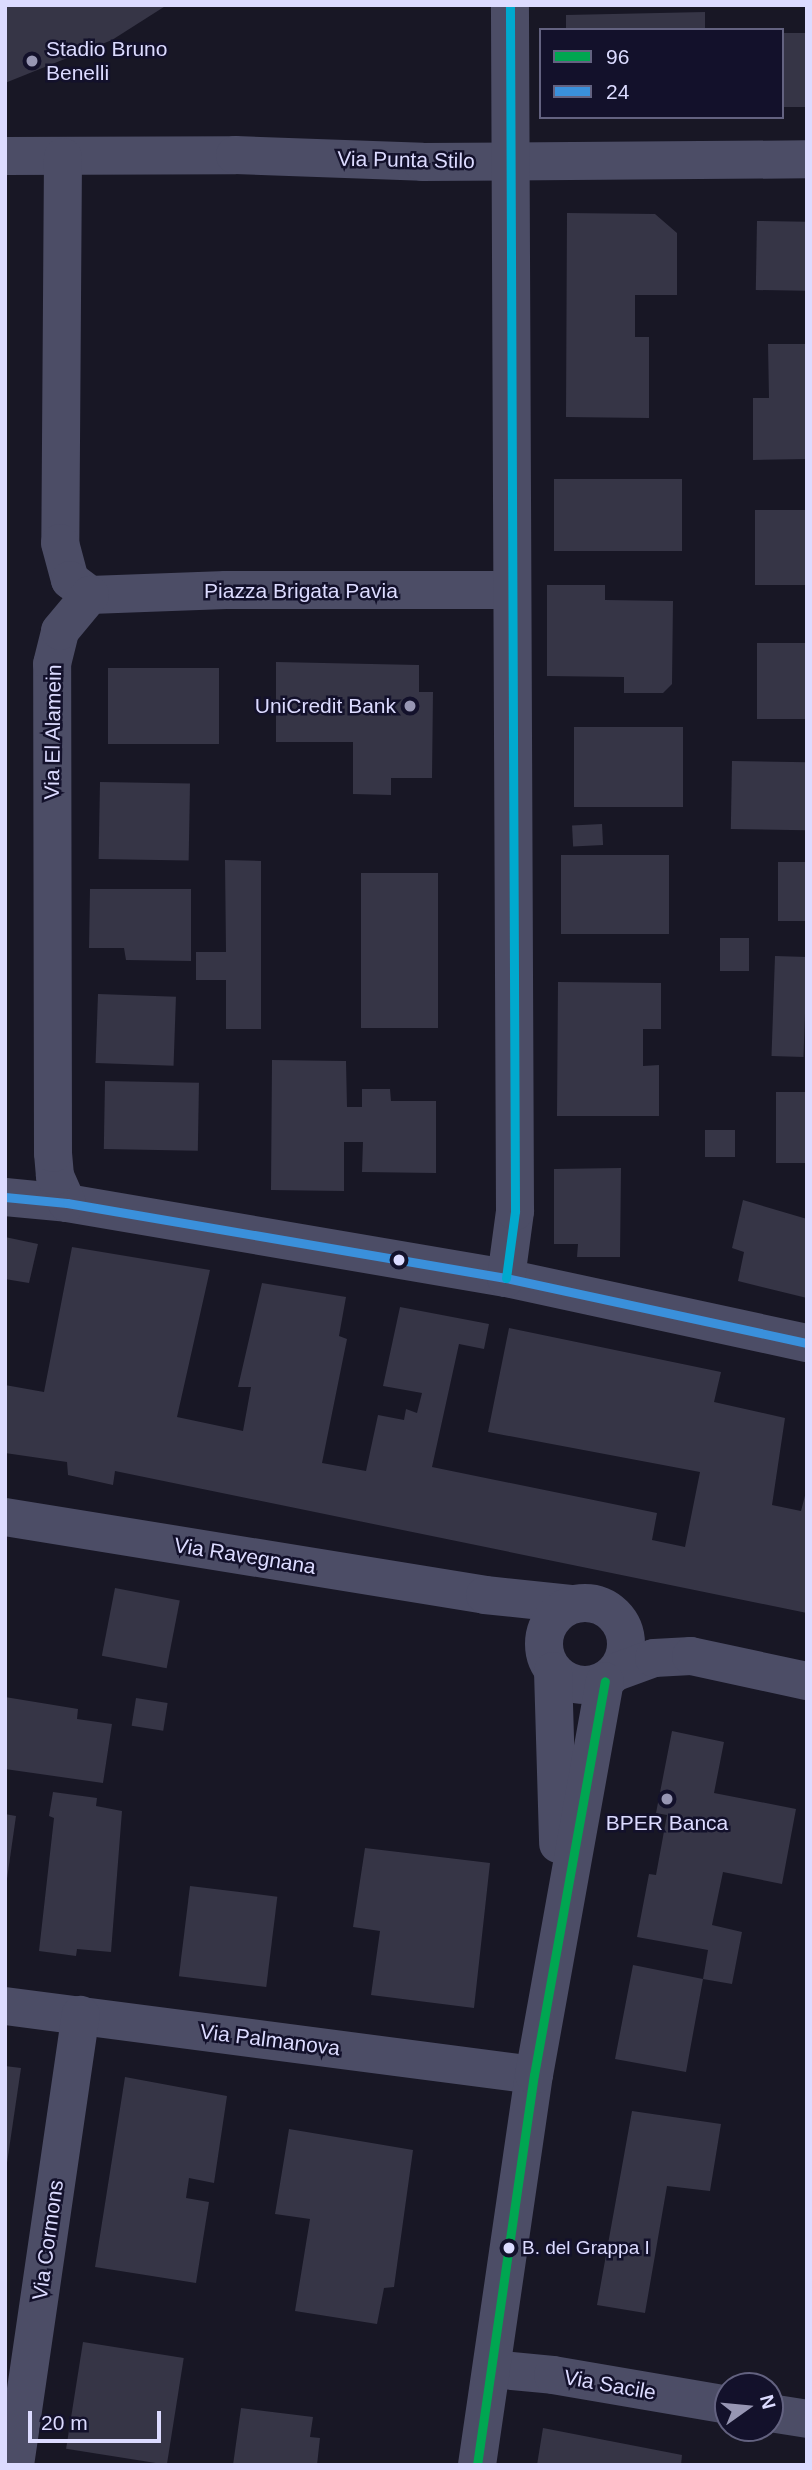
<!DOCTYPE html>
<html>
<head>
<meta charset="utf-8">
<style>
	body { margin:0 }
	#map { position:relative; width:812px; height:2470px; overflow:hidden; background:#181725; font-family:Helvetica,sans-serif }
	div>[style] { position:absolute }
	.building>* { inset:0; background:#363546; transform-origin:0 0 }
	.minor>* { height:38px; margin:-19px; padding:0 19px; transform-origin:19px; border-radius:19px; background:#4c4d66 }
	.minor>.ring { margin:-19px; padding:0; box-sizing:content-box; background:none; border:38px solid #4c4d66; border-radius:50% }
	.bus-1>* { height:9px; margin:-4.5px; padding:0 4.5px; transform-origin:4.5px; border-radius:4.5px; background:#00a651 }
	.bus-2>* { height:9px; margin:-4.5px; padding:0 4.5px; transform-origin:4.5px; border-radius:4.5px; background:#3a90db }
	.bus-3>* { height:9px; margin:-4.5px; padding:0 4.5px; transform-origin:4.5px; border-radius:4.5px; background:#00a9ce }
	.dots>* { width:19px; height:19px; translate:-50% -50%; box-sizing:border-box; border:4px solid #13112b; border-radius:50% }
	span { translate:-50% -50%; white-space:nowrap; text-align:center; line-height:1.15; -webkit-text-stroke:5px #13112b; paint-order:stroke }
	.bus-label { font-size:19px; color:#dcdbff }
	.left { translate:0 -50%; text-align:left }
	.poi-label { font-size:21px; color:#dcdbff }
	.right { translate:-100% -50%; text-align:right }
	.street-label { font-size:21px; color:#dcdbff }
	.frame { position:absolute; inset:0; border:7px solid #dcdbff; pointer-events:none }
	.legend { position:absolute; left:539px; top:28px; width:245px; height:91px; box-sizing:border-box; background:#13112b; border:2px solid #636280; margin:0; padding:9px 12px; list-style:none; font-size:21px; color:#dcdbff }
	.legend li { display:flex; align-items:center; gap:14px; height:35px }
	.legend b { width:35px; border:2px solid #636280 }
	.north { position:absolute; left:714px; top:2372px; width:70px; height:70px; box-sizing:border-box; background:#13112b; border:2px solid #636280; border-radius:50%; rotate:75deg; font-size:19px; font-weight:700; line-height:28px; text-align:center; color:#dcdbff }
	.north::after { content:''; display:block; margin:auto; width:24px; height:32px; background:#9796b3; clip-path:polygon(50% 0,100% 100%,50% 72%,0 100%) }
	.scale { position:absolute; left:28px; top:2411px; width:133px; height:32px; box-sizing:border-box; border:4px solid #dcdbff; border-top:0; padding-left:9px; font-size:21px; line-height:24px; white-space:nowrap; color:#dcdbff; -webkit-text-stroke:5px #13112b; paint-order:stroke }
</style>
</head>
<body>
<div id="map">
	<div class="building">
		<div style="clip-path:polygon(5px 5px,167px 5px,112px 40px,5px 83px)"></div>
		<div style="clip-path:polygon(705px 12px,705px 30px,566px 30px,566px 15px)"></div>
		<div style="left:782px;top:33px;width:25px;height:74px"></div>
		<div style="clip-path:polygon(567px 213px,655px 214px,677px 233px,677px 295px,635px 295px,635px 337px,649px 337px,649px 418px,566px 417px)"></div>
		<div style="left:757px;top:221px;width:50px;height:69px;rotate:1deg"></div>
		<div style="clip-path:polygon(768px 344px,807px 344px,807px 459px,753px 460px,753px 398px,769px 398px)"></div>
		<div style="left:682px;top:479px;width:72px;height:128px;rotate:90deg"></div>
		<div style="left:755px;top:510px;width:52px;height:75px"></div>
		<div style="clip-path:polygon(547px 585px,605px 585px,605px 600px,673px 601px,672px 684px,663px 693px,624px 693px,624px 677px,547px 676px)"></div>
		<div style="left:757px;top:643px;width:50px;height:76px"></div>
		<div style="clip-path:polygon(276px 662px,419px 665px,419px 692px,433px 692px,432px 778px,391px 778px,391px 795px,353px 794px,353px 742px,276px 742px)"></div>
		<div style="left:108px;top:668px;width:111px;height:76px"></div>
		<div style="left:683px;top:727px;width:80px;height:109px;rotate:90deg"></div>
		<div style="left:732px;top:761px;width:75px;height:68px;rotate:1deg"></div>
		<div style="left:100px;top:782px;width:90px;height:77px;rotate:1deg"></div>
		<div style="left:602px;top:824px;width:21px;height:30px;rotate:87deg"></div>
		<div style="left:561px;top:855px;width:108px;height:79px"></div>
		<div style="clip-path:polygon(225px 860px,261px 861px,261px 1029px,226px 1029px,226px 980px,196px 980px,196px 952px,226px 952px)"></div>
		<div style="left:778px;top:862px;width:29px;height:59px"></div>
		<div style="left:361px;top:873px;width:77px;height:155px"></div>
		<div style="clip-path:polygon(90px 889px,191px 889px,191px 961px,126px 960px,124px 948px,89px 948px)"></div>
		<div style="left:720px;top:938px;width:29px;height:33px"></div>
		<div style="left:775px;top:956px;width:32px;height:100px;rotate:2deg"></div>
		<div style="clip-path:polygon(558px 982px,661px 983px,661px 1029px,643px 1029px,643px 1066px,659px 1065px,659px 1116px,557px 1116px)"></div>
		<div style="left:98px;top:994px;width:78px;height:69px;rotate:2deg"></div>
		<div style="clip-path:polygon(272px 1060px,346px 1061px,347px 1107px,362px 1107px,362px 1089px,390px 1089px,391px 1101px,436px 1101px,436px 1173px,362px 1172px,363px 1142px,344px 1142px,344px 1191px,271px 1190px)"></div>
		<div style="left:105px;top:1081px;width:94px;height:68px;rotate:1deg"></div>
		<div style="left:807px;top:1092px;width:71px;height:31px;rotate:90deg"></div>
		<div style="left:705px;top:1130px;width:30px;height:27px"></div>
		<div style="clip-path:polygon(621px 1168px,620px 1257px,577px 1257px,578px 1244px,554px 1244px,554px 1169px)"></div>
		<div style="clip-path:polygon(743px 1200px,807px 1219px,807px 1298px,738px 1281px,744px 1252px,732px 1248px)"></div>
		<div style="clip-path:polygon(5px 1237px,38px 1244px,29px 1283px,5px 1279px)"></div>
		<div style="clip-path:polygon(72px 1247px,210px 1270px,177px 1417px,243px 1431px,251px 1387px,238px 1387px,262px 1283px,346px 1297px,339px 1336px,347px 1339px,322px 1463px,366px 1471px,378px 1415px,404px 1420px,406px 1409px,417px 1413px,422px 1393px,383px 1386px,400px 1307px,489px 1324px,484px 1349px,459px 1344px,432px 1467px,657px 1513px,652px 1540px,685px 1547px,700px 1472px,488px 1432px,509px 1328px,721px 1372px,714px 1402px,785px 1418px,772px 1505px,801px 1511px,807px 1488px,807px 1613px,115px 1471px,113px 1485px,68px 1475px,67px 1462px,5px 1453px,5px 1385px,44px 1392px)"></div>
		<div style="left:115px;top:1588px;width:66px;height:69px;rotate:11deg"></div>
		<div style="clip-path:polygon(5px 1697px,78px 1709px,77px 1719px,112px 1724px,103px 1783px,5px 1769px)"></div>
		<div style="left:136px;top:1698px;width:32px;height:28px;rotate:9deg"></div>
		<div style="clip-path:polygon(672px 1731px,724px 1742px,714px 1793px,796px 1809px,782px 1884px,723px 1872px,712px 1925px,742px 1932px,732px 1984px,703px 1979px,686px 2072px,615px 2059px,633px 1965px,703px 1979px,708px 1950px,637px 1937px,649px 1874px,656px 1875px,667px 1815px,656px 1813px)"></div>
		<div style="clip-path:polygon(53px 1792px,97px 1798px,96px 1806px,122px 1811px,111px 1952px,77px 1949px,76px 1956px,39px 1951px,54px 1818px,49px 1816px)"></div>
		<div style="clip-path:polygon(5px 1814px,16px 1816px,7px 1879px,5px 1879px)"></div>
		<div style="clip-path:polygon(365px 1848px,490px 1863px,474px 2008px,371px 1995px,380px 1931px,353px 1927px)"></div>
		<div style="left:190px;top:1886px;width:88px;height:91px;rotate:7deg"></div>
		<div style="clip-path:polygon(5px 2066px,21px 2068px,7px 2163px,5px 2163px)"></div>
		<div style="clip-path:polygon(125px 2077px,227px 2096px,214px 2183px,189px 2178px,186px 2198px,209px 2202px,196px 2283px,95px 2267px)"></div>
		<div style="clip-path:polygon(632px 2111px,721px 2124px,710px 2191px,667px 2186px,645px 2313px,597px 2305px)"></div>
		<div style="clip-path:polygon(289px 2129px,413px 2150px,394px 2287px,384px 2288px,377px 2324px,295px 2311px,310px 2219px,275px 2214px)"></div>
		<div style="left:83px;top:2342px;width:102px;height:108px;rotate:9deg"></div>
		<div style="clip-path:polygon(241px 2408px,313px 2417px,310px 2437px,320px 2438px,317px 2465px,233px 2465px)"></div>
		<div style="clip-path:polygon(543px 2428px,682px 2455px,681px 2465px,537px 2465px)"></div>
	</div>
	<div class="minor">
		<div style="left:5px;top:156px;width:230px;rotate:-0.2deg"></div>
		<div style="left:235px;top:155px;width:187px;rotate:2.1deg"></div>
		<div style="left:422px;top:162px;width:385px;rotate:-0.4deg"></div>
		<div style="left:63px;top:157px;width:386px;rotate:90.4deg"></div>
		<div style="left:60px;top:543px;width:38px;rotate:75deg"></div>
		<div style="left:70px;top:580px;width:25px;rotate:37deg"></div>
		<div style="left:90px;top:595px;width:136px;rotate:-2.1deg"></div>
		<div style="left:226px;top:590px;width:286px"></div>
		<div style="left:5px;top:1197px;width:62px;rotate:5.5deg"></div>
		<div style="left:67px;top:1203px;width:445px;rotate:9.7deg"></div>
		<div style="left:506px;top:1278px;width:308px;rotate:12.2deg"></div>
		<div style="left:67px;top:1203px;width:30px;rotate:-114deg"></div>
		<div style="left:55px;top:1176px;width:23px;rotate:-95deg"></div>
		<div style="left:53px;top:1153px;width:489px;rotate:-90.1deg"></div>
		<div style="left:52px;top:664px;width:34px;rotate:-76deg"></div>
		<div style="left:60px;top:631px;width:47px;rotate:-50.2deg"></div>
		<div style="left:506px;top:1278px;width:68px;rotate:-82.3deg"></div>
		<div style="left:515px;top:1211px;width:1206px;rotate:-90.24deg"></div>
		<div style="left:5px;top:1517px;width:486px;rotate:9.2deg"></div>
		<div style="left:485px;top:1595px;width:86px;rotate:6deg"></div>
		<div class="ring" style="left:544px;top:1603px;width:44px;height:44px"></div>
		<div style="left:553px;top:1671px;width:173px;rotate:88.3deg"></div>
		<div style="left:616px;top:1672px;width:40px;rotate:-20.2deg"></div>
		<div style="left:654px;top:1658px;width:37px;rotate:-3deg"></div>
		<div style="left:691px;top:1656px;width:119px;rotate:12.2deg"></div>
		<div style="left:5px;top:2006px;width:533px;rotate:7.43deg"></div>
		<div style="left:492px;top:2369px;width:61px;rotate:5.6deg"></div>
		<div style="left:553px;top:2375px;width:178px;rotate:9.7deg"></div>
		<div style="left:770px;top:2413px;width:37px;rotate:9deg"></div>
		<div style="left:15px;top:2465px;width:455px;rotate:-81.7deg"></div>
		<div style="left:477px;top:2465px;width:394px;rotate:-81.7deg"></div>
		<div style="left:534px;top:2075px;width:400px;rotate:-79.8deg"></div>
	</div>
	<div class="bus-1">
		<div style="left:477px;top:2465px;width:394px;rotate:-81.7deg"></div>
		<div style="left:534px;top:2075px;width:400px;rotate:-79.8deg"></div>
	</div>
	<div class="bus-2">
		<div style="left:5px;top:1197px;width:62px;rotate:5.5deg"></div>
		<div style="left:67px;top:1203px;width:445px;rotate:9.7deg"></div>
		<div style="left:506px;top:1278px;width:308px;rotate:12.2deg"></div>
	</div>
	<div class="bus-3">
		<div style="left:506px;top:1278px;width:68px;rotate:-82.3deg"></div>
		<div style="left:515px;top:1211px;width:1206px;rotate:-90.24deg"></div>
	</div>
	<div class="dots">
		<div style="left:32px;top:61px;background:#9796b3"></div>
		<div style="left:410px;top:706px;background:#9796b3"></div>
		<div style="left:399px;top:1260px;background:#dcdbff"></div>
		<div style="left:667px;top:1799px;background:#9796b3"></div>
		<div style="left:509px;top:2248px;background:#dcdbff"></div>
	</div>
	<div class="bus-label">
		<span class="left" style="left:522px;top:2248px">B. del Grappa I</span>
	</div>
	<div class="poi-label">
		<span class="left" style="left:46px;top:61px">Stadio Bruno<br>Benelli</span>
		<span class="right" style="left:396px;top:706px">UniCredit Bank</span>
		<span style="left:667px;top:1823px">BPER Banca</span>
	</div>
	<div class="street-label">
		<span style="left:406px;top:160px;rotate:1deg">Via Punta Stilo</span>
		<span style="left:301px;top:591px">Piazza Brigata Pavia</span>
		<span style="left:53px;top:732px;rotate:-89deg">Via El Alamein</span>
		<span style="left:245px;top:1556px;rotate:9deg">Via Ravegnana</span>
		<span style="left:270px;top:2040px;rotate:7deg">Via Palmanova</span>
		<span style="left:48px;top:2240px;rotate:-82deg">Via Cormons</span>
		<span style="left:610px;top:2385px;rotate:10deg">Via Sacile</span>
	</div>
	<div class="frame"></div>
	<ul class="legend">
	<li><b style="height:9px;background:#00a651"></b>96</li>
	<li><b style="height:9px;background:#3a90db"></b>24</li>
	</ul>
	<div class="north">N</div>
	<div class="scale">20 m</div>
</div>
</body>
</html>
